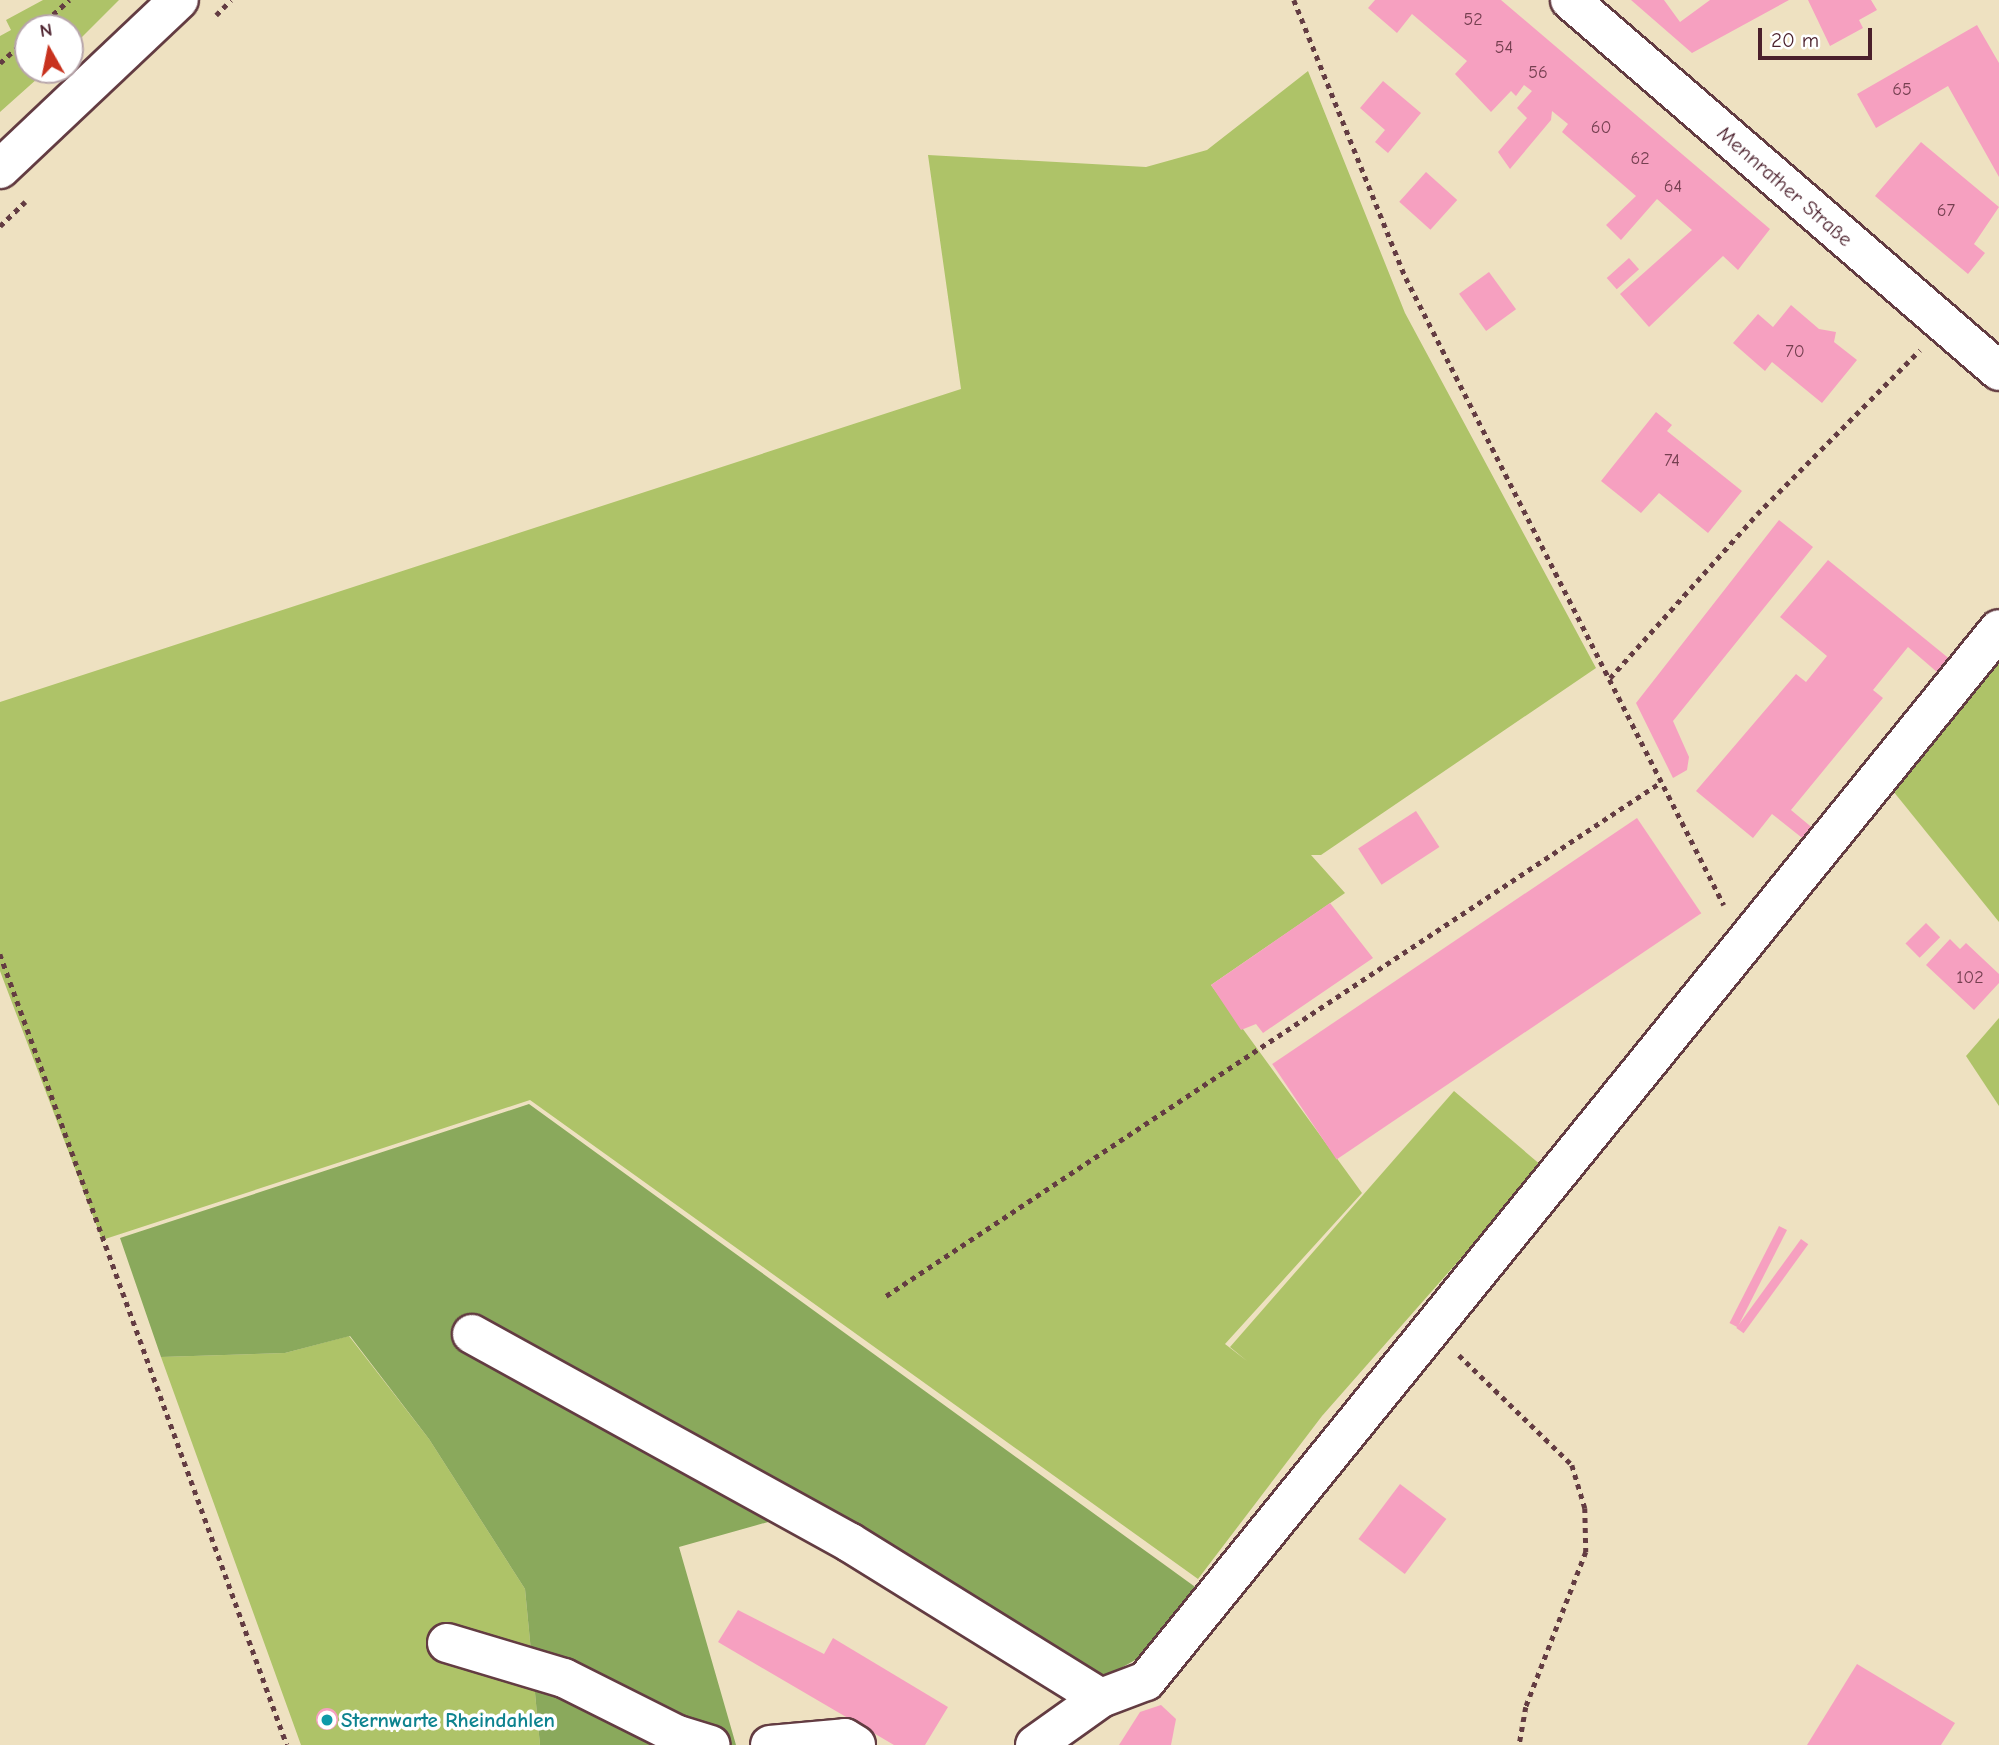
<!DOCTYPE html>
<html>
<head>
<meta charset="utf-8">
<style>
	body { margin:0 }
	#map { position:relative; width:1999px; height:1745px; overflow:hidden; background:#eee1c1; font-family:"Comic Neue",sans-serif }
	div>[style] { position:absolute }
	.green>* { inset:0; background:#aec368 }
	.forest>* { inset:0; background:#8aa95c }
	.building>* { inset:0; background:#f6a0c0; transform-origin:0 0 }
	.round { border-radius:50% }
	.path>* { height:4.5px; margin-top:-2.25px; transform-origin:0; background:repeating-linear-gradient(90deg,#633c42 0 5px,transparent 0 10px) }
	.roads { filter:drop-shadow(2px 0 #633c42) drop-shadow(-2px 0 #633c42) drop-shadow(0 2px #633c42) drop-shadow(0 -2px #633c42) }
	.minor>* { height:38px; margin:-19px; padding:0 19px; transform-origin:19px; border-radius:19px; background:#fff }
	.major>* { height:38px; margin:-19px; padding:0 19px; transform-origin:19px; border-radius:19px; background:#fff }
	.dots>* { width:19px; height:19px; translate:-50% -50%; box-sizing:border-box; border:4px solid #fff; border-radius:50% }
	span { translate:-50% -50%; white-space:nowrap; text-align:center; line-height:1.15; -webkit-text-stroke:7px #fff; paint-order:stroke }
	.number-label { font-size:18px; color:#753f50 }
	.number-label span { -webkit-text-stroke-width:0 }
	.street-label { font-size:21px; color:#4a1f2b }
	.culture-label { font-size:21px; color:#0d838f; font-weight:700 }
	.left { translate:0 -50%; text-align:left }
	.north { position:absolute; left:14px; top:14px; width:70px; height:70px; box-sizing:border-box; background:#fff; border:2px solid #b7a5aa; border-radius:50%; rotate:351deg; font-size:19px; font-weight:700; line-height:28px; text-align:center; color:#4a1f2b }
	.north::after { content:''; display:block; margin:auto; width:24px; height:32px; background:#c8321e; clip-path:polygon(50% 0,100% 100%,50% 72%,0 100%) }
	.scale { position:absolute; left:1758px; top:28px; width:114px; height:32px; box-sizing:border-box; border:4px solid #4a1f2b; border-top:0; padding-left:9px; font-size:21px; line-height:24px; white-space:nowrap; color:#4a1f2b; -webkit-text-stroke:5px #fff; paint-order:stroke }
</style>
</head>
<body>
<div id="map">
	<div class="green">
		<div style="clip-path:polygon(43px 0,119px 0,70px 49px,70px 28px,28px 28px,28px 70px,47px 70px,0 112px,0 36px,11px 30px,6px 20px)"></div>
		<div style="clip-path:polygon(1308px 71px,1405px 313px,1596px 668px,1321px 855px,1311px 855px,1345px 893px,1211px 985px,1362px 1193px,1225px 1344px,1247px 1361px,1230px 1347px,1454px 1091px,1542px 1166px,1322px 1416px,1198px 1579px,530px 1100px,102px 1240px,0 971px,0 702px,961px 389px,928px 155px,1146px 167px,1207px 150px)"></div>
		<div style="clip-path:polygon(1999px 647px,1999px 922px,1889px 786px)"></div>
		<div style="clip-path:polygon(1999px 1018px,1999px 1106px,1966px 1056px)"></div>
		<div style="clip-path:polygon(349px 1336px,429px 1439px,525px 1589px,540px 1745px,301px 1745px,161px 1357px,285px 1353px)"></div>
	</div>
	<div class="forest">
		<div style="clip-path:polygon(529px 1104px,1198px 1589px,1148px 1653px,1099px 1680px,807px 1511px,679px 1547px,736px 1745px,540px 1745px,525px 1589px,429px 1439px,350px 1336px,285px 1353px,161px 1357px,120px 1238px)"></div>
	</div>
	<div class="building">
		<div style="clip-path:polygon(1375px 0,1501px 0,1770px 229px,1738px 270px,1723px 256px,1649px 327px,1620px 294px,1692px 230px,1657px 199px,1621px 240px,1606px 225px,1636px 196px,1562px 132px,1568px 124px,1552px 111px,1551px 120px,1510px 169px,1498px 152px,1527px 118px,1517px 108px,1532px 91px,1524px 85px,1516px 96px,1511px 91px,1491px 112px,1455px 74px,1467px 61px,1412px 14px,1397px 33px,1368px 8px)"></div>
		<div style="clip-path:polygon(1631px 0,1664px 0,1680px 22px,1710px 0,1789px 0,1692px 53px)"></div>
		<div style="clip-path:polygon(1808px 0,1871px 0,1877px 10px,1859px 20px,1863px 28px,1830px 46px)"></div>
		<div style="clip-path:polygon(1977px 25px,1999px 63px,1999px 177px,1948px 86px,1876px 128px,1857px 94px)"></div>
		<div style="clip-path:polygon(1383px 81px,1421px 113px,1388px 153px,1375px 142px,1385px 130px,1360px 108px)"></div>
		<div style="clip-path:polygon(1921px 142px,1999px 207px,1974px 244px,1985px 253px,1968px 274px,1875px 196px)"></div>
		<div style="left:1426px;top:172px;width:42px;height:40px;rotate:42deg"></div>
		<div style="left:1629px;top:258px;width:15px;height:30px;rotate:48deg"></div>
		<div style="left:1489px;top:272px;width:46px;height:37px;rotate:54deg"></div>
		<div style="clip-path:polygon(1791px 305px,1819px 329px,1836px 332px,1834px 342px,1857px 360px,1822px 403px,1772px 362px,1765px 371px,1733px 343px,1758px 314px,1773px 327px)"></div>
		<div style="clip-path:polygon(1656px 412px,1672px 425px,1667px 431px,1742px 491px,1708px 533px,1659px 493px,1641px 513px,1601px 481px)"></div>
		<div style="clip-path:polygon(1779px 520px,1813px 547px,1673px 721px,1689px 757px,1687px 770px,1673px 778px,1636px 703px)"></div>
		<div style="clip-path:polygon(1828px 560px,1957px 665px,1945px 679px,1908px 647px,1873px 690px,1883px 698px,1791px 810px,1815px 830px,1806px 841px,1772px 814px,1753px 838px,1696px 791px,1796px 674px,1806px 682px,1827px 656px,1780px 617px)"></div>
		<div style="left:1416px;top:811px;width:43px;height:69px;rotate:57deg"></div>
		<div style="left:1637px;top:818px;width:115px;height:440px;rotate:56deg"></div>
		<div style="clip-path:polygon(1330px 903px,1373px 958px,1263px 1033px,1256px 1024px,1241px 1030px,1211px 985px)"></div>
		<div style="left:1926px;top:923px;width:20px;height:29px;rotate:45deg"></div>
		<div style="clip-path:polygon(1950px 939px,1960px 949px,1966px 943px,1999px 974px,1999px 983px,1974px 1010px,1926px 965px)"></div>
		<div style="left:1779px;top:1226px;width:9px;height:109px;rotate:27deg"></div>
		<div style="left:1801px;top:1239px;width:9px;height:110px;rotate:36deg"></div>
		<div style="left:1400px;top:1484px;width:58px;height:69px;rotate:37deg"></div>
		<div style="clip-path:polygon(738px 1610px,824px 1654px,833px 1638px,948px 1707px,925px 1745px,894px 1745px,718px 1642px)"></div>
		<div style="clip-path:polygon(1857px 1664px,1955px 1723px,1941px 1745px,1807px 1745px)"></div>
		<div style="clip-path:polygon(1161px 1705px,1176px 1719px,1171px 1745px,1119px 1745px,1140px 1712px)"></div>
		<div class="round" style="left:316px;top:1708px;width:22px;height:22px"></div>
	</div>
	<div class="path">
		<div style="left:1294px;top:0;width:300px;rotate:68.1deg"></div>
		<div style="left:1406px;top:278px;width:703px;rotate:63.11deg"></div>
		<div style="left:216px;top:15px;width:21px;rotate:-45deg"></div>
		<div style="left:38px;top:28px;width:42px;rotate:-42.1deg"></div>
		<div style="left:0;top:63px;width:38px;rotate:-42deg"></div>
		<div style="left:0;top:226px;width:35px;rotate:-44deg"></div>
		<div style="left:1610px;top:678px;width:220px;rotate:-48.1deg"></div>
		<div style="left:1757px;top:514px;width:231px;rotate:-45.2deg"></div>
		<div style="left:0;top:954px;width:841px;rotate:70.06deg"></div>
		<div style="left:886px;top:1296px;width:930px;rotate:-33.55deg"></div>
		<div style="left:1459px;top:1355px;width:158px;rotate:44.2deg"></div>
		<div style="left:1572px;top:1465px;width:45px;rotate:73.2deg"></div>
		<div style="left:1585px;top:1508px;width:44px;rotate:88.7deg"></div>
		<div style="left:1586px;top:1552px;width:166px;rotate:111.2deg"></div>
		<div style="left:1526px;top:1707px;width:39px;rotate:100deg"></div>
	</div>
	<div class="roads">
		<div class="minor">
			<div style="left:472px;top:1334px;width:431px;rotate:28.9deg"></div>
			<div style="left:849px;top:1542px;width:296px;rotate:31.8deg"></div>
			<div style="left:447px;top:1643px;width:122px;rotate:16.7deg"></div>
			<div style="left:564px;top:1678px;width:127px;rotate:26.6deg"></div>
			<div style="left:678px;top:1735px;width:34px;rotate:17deg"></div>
			<div style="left:770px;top:1745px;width:75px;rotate:-5.3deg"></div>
			<div style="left:845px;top:1738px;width:13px;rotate:32deg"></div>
			<div style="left:1035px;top:1745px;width:81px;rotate:-35.5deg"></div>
			<div style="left:1101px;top:1698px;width:48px;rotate:-20.7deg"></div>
			<div style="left:1146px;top:1681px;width:1354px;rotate:-50.96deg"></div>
		</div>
		<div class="major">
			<div style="left:1570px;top:0;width:567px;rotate:40.85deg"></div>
			<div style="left:0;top:169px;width:246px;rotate:-43.4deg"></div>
		</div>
	</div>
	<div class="dots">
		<div style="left:327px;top:1720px;background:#0f9aa8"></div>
	</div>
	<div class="number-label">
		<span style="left:1473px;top:20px">52</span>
		<span style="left:1504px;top:48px">54</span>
		<span style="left:1538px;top:73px">56</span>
		<span style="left:1902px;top:90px">65</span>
		<span style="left:1601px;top:128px">60</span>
		<span style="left:1640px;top:159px">62</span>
		<span style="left:1673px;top:187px">64</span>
		<span style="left:1946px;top:211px">67</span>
		<span style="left:1795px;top:352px">70</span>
		<span style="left:1672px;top:461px">74</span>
		<span style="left:1970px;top:978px">102</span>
	</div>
	<div class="street-label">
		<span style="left:1785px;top:186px;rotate:41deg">Mennrather Straße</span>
	</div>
	<div class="culture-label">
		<span class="left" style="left:341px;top:1720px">Sternwarte Rheindahlen</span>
	</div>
	<div class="north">N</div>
	<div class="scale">20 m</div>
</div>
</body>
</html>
